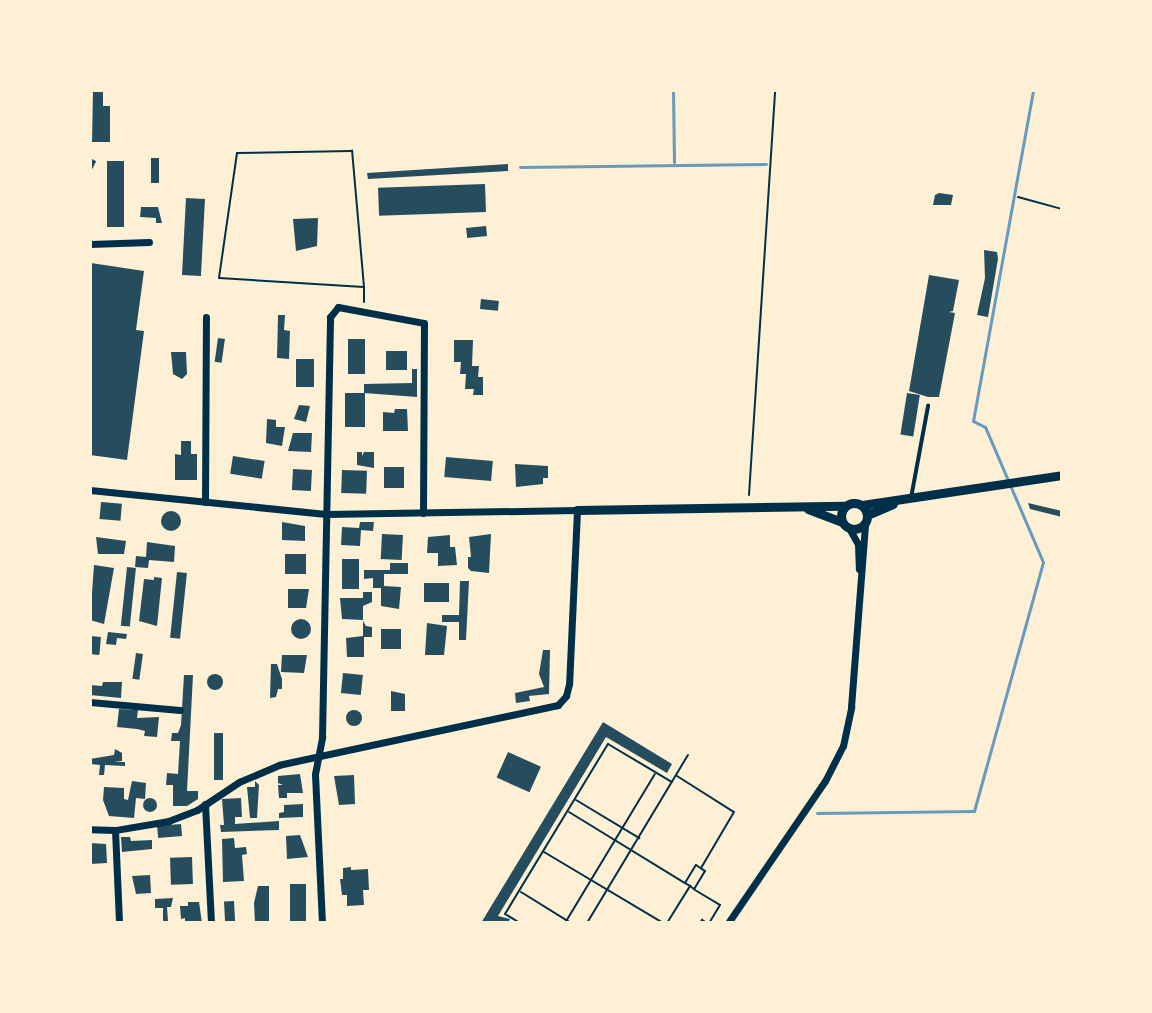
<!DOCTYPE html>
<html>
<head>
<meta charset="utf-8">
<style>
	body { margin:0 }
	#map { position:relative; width:1152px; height:1013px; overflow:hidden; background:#fdf0d5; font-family:Lato,sans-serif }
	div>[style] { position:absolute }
	.stream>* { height:3px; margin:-1.5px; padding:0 1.5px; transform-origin:1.5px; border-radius:1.5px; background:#669bbc }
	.building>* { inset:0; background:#264d5e; transform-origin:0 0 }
	.round { border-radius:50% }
	.path>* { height:2px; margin:-1px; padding:0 1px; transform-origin:1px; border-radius:1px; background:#003049 }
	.service>* { height:4px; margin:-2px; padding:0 2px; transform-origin:2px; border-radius:2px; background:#003049 }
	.minor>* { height:7px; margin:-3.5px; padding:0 3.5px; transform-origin:3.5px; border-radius:3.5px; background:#003049 }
	.tertiary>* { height:9px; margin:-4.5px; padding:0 4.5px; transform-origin:4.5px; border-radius:4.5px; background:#003049 }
	.tertiary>.ring { margin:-4.5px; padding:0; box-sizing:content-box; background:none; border:9px solid #003049; border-radius:50% }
	span { translate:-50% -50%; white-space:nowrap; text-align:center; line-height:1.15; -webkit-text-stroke:8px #fdf0d5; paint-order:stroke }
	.frame { position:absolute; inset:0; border:92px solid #fdf0d5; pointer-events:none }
</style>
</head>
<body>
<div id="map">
	<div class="stream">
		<div style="left:673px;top:90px;width:72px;rotate:89.2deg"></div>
		<div style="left:520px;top:167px;width:246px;rotate:-0.7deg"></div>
		<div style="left:817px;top:813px;width:157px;rotate:-0.7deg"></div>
		<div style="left:974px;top:811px;width:258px;rotate:-74.5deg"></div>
		<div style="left:1043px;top:562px;width:147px;rotate:-113.2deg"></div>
		<div style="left:985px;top:427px;width:13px;rotate:-153deg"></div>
		<div style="left:973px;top:421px;width:336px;rotate:-79.7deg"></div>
	</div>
	<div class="building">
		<div style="clip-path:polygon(93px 90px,103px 90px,103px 106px,110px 106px,110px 142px,92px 142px)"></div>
		<div style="left:90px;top:158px;width:7px;height:68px;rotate:27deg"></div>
		<div style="left:151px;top:158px;width:8px;height:25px"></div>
		<div style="left:107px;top:161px;width:17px;height:66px"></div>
		<div style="clip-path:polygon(508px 164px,508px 171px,368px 179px,367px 173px)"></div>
		<div style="left:485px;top:184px;width:28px;height:107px;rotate:88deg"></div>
		<div style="clip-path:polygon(939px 193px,953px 195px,951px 205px,933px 205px,935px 195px)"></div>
		<div style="left:186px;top:198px;width:19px;height:77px;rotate:3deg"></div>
		<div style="clip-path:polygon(141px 207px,158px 207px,162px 223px,156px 223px,156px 218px,140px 217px)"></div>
		<div style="clip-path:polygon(318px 218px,317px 246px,296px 251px,293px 219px)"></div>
		<div style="left:486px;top:226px;width:10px;height:20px;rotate:84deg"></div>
		<div style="clip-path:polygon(984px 250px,997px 252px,998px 259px,988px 317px,977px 315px,985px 278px)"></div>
		<div style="clip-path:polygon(91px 263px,144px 271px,136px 330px,144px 331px,127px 460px,90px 455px)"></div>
		<div style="clip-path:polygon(929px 275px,959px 280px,953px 311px,949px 312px,955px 313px,939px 397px,928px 397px,909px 391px)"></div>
		<div style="left:481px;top:299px;width:18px;height:10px;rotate:6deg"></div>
		<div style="clip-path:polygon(278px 315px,285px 315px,284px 330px,290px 331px,289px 359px,277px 358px)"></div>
		<div style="left:218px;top:338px;width:7px;height:24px;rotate:8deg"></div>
		<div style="left:348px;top:339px;width:17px;height:35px"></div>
		<div style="clip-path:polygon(454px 340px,473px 340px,472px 366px,479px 366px,478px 377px,483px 377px,483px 395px,473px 395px,474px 389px,465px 389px,466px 374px,460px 374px,461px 362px,454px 362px)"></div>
		<div style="left:386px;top:351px;width:21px;height:19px"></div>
		<div style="clip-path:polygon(171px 352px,186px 352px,187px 374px,182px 379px,173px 374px)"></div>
		<div style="left:296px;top:359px;width:18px;height:28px"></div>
		<div style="clip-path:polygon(412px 369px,417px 369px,417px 397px,364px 393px,364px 384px,412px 383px)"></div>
		<div style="left:345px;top:393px;width:20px;height:34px"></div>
		<div style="left:907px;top:393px;width:13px;height:42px;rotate:9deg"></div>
		<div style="clip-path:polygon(299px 405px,310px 406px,306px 422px,294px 419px)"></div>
		<div style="clip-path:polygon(395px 409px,407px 409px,408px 431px,383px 431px,383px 412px,394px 413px)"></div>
		<div style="clip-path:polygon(267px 419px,276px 420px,276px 427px,285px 427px,282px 446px,266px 443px)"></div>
		<div style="clip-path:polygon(293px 433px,312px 433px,311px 452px,288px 451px)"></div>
		<div style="clip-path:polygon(181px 441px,191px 441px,191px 454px,197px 454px,197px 480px,175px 480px,175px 454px,181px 455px)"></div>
		<div style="clip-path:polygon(357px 452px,362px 452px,362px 456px,364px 452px,374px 452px,374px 468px,357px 465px)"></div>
		<div style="left:233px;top:456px;width:32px;height:18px;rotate:9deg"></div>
		<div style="left:446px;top:457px;width:47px;height:20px;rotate:5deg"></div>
		<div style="clip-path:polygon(515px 464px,548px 466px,548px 478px,543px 478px,543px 484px,516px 487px)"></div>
		<div style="left:384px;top:467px;width:20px;height:21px"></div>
		<div style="left:293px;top:469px;width:19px;height:21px;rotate:3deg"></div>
		<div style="left:342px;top:470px;width:25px;height:23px;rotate:2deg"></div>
		<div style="left:101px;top:502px;width:21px;height:17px;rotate:5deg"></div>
		<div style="clip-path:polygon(1028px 503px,1062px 511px,1062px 517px,1030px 509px)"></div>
		<div class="round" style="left:161px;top:511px;width:20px;height:20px"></div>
		<div style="clip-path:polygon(282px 522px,305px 526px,305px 541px,282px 540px)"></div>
		<div style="clip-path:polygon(360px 522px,374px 522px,373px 531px,361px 530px,360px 546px,341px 545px,342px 527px,359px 528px)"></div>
		<div style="left:382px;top:534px;width:21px;height:25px;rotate:3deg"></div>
		<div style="clip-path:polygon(491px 534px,489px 573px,471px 571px,468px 568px,468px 557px,471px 557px,469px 537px)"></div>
		<div style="clip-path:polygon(450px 535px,450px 547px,455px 547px,457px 565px,438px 566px,438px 553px,427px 553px,428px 537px)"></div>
		<div style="clip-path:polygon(96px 537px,126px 541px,124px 554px,98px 554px)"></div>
		<div style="clip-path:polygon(147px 542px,175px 546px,174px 562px,149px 560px,148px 568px,135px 567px,136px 556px,146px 557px)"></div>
		<div style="left:285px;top:554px;width:21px;height:20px"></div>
		<div style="left:342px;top:559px;width:17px;height:30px"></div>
		<div style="clip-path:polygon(390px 563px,408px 563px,408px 574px,384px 574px,384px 586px,401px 587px,399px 609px,381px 606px,381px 588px,373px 588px,373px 578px,364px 579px,364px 570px,390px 570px)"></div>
		<div style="clip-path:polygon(94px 565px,114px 568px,104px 624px,90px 620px)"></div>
		<div style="left:127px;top:567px;width:9px;height:59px;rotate:6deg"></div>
		<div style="left:177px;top:572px;width:10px;height:66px;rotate:6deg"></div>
		<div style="clip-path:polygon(154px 577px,162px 578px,157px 626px,139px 621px,144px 579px,154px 580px)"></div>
		<div style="clip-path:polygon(460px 581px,469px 581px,466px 640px,459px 640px,459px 622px,442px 622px,442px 615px,459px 615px)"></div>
		<div style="left:424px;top:583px;width:25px;height:19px"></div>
		<div style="clip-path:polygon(288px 589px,309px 589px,306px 608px,288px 608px)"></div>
		<div style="clip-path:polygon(363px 592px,372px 592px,372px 602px,363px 606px,363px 620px,342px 619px,340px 598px,363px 598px)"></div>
		<div class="round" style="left:291px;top:619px;width:20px;height:20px"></div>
		<div style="clip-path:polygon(363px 621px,366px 626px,372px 627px,372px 637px,364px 637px,364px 657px,347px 657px,346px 638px,363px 636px)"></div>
		<div style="clip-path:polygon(427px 623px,447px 626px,444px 655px,425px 655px)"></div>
		<div style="left:381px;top:629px;width:20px;height:20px"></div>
		<div style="clip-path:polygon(108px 632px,127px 634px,126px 639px,117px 638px,116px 645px,106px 644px)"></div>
		<div style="left:90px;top:636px;width:11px;height:18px;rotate:5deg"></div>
		<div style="clip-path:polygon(543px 650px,550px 650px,549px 694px,529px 696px,530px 701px,516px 703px,515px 693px,544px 687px,539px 674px)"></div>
		<div style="left:136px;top:653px;width:7px;height:26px;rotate:8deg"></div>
		<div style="clip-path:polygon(282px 655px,307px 655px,304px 673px,281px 672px)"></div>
		<div style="clip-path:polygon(271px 664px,277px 664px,282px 679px,282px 689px,278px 689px,276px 697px,270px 698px)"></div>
		<div style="left:343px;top:673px;width:20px;height:20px;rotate:6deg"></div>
		<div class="round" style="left:207px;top:674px;width:16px;height:16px"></div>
		<div style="clip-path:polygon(184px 675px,193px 675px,187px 791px,198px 791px,198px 799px,187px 806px,173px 806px,173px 785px,166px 785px,167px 773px,178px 774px,180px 741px,171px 741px,172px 733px,178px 733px,181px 725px)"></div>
		<div style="clip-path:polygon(103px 682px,122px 682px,121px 698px,90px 695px,90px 685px,102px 686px)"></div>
		<div style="clip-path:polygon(391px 691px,405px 694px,405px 711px,391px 711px)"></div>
		<div style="clip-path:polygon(119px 709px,138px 710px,137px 718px,159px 717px,157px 737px,144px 736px,145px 731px,137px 729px,117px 727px)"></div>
		<div class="round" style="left:346px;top:710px;width:16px;height:16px"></div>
		<div style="clip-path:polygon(603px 722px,672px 764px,667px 773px,606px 737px,498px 916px,510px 919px,508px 923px,481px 923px)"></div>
		<div style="left:214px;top:733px;width:9px;height:47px"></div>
		<div style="clip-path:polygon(115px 749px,122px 753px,122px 761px,114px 762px,125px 762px,125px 766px,105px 765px,104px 775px,99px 775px,100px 765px,90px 764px,90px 759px,114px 755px)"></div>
		<div style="left:508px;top:752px;width:36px;height:28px;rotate:24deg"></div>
		<div style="clip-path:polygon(300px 774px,303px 793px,287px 793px,287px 798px,279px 798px,278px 785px,283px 785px,278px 783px,278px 776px)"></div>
		<div style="clip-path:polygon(354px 775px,355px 804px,339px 805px,334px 776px)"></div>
		<div style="clip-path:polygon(132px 781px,146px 783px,145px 799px,136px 798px,134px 818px,109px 816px,103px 800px,104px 787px,124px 788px,124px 799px,128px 800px)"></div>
		<div style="clip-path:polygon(255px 781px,259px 785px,257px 818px,250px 818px,247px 787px,255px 787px)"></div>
		<div class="round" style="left:143px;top:798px;width:14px;height:14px"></div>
		<div style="clip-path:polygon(241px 798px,242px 817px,235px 817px,235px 824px,279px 821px,279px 830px,221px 832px,220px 825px,224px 825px,222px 799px)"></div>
		<div style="clip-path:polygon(303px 804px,303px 817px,279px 818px,279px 813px,284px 812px,284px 805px)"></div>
		<div style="left:181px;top:824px;width:12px;height:24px;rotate:85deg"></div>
		<div style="clip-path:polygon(300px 835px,308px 857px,287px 859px,286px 836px)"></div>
		<div style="clip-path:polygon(121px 837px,130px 837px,131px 841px,152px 840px,152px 849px,122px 852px)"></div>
		<div style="clip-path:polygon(234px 838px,235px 848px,246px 847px,247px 854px,242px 855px,244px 881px,223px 882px,222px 839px)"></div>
		<div style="clip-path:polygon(90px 843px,106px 844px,107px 863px,90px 864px)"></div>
		<div style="left:192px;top:857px;width:27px;height:22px;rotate:88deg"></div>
		<div style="clip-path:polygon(351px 867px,351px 870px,368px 869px,369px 890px,363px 890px,364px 905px,347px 906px,347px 895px,342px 895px,340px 879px,343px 879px,343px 868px)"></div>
		<div style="clip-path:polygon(150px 875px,151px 893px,136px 894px,132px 876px)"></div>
		<div style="left:290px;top:884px;width:16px;height:38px"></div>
		<div style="clip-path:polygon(258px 886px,269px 886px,269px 923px,255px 923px,254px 903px)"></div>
		<div style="clip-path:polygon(173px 898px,171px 907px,167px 907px,168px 921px,163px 922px,163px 908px,155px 908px,155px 899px)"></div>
		<div style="left:234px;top:901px;width:22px;height:10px;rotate:87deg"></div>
		<div style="clip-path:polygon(188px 902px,199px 902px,202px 923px,185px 923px,185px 918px,181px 919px,180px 906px,188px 906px)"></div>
	</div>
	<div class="path">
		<div style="left:1018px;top:197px;width:46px;rotate:15.3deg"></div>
		<div style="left:364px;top:302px;width:15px;rotate:-90deg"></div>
		<div style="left:364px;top:287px;width:137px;rotate:-95deg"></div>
		<div style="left:352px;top:151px;width:115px;rotate:179deg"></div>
		<div style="left:237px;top:153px;width:126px;rotate:98.2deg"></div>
		<div style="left:219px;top:278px;width:145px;rotate:3.6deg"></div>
		<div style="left:749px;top:495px;width:406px;rotate:-86.3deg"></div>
		<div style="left:677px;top:776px;width:67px;rotate:32.3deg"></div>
		<div style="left:734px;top:812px;width:65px;rotate:120.5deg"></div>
		<div style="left:576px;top:800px;width:74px;rotate:31.1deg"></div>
		<div style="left:569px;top:812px;width:136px;rotate:31.5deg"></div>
		<div style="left:544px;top:852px;width:139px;rotate:30.8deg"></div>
		<div style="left:695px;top:890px;width:29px;rotate:31deg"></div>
		<div style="left:720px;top:905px;width:21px;rotate:121deg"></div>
		<div style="left:521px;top:892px;width:59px;rotate:31.8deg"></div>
		<div style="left:520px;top:923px;width:17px;rotate:-149deg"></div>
		<div style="left:505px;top:914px;width:199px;rotate:-58.8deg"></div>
		<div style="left:608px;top:744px;width:74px;rotate:30.7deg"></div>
		<div style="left:565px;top:923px;width:174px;rotate:-58.9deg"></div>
		<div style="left:587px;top:923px;width:196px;rotate:-59deg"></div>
		<div style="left:667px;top:923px;width:44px;rotate:-58.1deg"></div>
		<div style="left:690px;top:886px;width:6px;rotate:-149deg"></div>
		<div style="left:685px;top:883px;width:21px;rotate:-59deg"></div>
		<div style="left:696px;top:865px;width:11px;rotate:34deg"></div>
		<div style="left:705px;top:871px;width:21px;rotate:121deg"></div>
		<div style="left:694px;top:889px;width:5px;rotate:-143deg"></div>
		<div style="left:700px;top:923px;width:4px;rotate:-56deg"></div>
		<div style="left:702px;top:920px;width:6px;rotate:31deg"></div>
	</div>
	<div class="service">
		<div style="left:911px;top:498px;width:94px;rotate:-79.5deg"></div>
	</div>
	<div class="minor">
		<div style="left:90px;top:244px;width:59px;rotate:-1.9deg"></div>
		<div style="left:90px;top:490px;width:237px;rotate:5.8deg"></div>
		<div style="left:326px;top:514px;width:251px;rotate:-0.9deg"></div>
		<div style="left:577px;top:510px;width:174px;rotate:92.6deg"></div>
		<div style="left:569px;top:684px;width:12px;rotate:104deg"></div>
		<div style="left:566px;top:696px;width:12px;rotate:132deg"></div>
		<div style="left:558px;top:705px;width:285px;rotate:167.9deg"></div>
		<div style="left:279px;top:765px;width:43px;rotate:157deg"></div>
		<div style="left:239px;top:782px;width:50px;rotate:146.3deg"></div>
		<div style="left:197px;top:810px;width:30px;rotate:159deg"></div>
		<div style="left:169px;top:821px;width:55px;rotate:170.5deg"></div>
		<div style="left:115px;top:830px;width:25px;rotate:-178deg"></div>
		<div style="left:205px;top:502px;width:185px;rotate:-89.7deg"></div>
		<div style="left:849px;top:528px;width:18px;rotate:61deg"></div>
		<div style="left:858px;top:544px;width:25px;rotate:88deg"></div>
		<div style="left:90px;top:702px;width:90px;rotate:5.1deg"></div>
		<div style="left:205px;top:804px;width:119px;rotate:87.1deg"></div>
		<div style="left:115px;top:830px;width:93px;rotate:87.5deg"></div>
		<div style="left:322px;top:923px;width:149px;rotate:-92.7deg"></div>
		<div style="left:315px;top:774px;width:38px;rotate:-79deg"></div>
		<div style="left:322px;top:737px;width:420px;rotate:-88.9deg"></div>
		<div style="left:330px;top:317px;width:13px;rotate:-51deg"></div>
		<div style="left:338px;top:307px;width:87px;rotate:10.5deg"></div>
		<div style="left:424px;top:323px;width:190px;rotate:90.3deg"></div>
		<div style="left:728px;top:923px;width:172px;rotate:-55.7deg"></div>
		<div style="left:825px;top:781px;width:39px;rotate:-63deg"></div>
		<div style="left:843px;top:746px;width:40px;rotate:-78deg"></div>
		<div style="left:851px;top:707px;width:185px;rotate:-85.6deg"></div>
	</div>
	<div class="tertiary">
		<div class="ring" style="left:841px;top:503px;width:17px;height:17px"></div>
		<div style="left:862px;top:505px;width:202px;rotate:-8.5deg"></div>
		<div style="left:808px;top:509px;width:36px;rotate:21deg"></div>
		<div style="left:577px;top:510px;width:267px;rotate:-0.9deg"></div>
		<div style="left:867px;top:515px;width:28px;rotate:-23deg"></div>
	</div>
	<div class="frame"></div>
</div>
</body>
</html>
